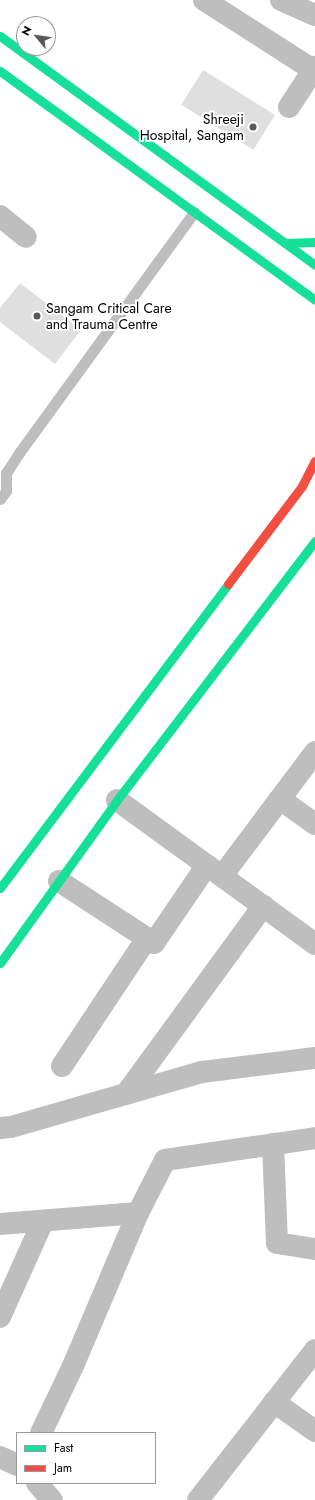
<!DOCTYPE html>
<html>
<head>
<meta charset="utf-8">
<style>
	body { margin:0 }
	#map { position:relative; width:315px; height:1500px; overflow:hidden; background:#fff; font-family:Jost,sans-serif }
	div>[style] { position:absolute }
	.building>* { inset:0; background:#dfdfdf; transform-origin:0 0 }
	.lane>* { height:11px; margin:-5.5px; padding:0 5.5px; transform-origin:5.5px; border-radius:5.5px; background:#bebebe }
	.street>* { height:22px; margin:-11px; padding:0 11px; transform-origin:11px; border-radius:11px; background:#bebebe }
	.fast>* { height:9px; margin:-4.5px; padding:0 4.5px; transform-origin:4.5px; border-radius:4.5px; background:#16e098 }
	.jam>* { height:9px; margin:-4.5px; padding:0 4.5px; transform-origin:4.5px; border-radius:4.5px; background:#f24e42 }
	.dots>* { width:11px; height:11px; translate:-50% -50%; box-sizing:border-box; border:2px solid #fff; border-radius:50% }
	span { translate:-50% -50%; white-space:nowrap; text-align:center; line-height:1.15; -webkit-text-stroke:4px #fff; paint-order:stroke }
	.poi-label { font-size:14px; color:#000 }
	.right { translate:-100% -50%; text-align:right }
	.left { translate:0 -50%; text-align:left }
	.legend { position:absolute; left:16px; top:1432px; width:140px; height:52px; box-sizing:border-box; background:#fff; border:1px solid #999; margin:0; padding:5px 7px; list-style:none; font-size:12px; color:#000 }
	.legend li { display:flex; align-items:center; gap:8px; height:20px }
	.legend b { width:20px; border:1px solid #999 }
	.north { position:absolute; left:16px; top:16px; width:40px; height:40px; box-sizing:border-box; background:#fff; border:1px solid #999; border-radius:50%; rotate:299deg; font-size:11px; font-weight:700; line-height:16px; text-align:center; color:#000 }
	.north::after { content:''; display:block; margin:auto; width:14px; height:18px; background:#595959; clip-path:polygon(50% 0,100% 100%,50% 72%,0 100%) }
</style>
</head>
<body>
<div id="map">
	<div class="building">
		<div style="left:203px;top:70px;width:85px;height:41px;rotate:32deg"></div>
		<div style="clip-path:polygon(20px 283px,81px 330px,55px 364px,0 322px,0 308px)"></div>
	</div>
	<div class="lane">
		<div style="left:0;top:499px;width:10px;rotate:-53deg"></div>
		<div style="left:6px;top:491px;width:18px;rotate:-90deg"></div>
		<div style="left:6px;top:473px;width:24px;rotate:-57deg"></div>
		<div style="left:19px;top:453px;width:298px;rotate:-54deg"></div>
	</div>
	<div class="street">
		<div style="left:204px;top:0;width:132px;rotate:32.6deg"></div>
		<div style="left:281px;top:0;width:37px;rotate:24deg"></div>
		<div style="left:289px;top:107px;width:48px;rotate:-57deg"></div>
		<div style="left:0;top:216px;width:33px;rotate:39deg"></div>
		<div style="left:280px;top:799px;width:43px;rotate:35.5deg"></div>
		<div style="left:117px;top:800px;width:245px;rotate:36deg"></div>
		<div style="left:222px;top:876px;width:155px;rotate:-53.1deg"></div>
		<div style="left:59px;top:881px;width:113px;rotate:33.1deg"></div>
		<div style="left:154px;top:943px;width:94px;rotate:-55.8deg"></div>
		<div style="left:62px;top:1066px;width:154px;rotate:-56.4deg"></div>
		<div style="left:126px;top:1094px;width:233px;rotate:-53.9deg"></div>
		<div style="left:0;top:1128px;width:11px;rotate:-5deg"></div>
		<div style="left:11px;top:1127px;width:199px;rotate:-16.1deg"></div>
		<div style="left:202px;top:1072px;width:114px;rotate:-7.1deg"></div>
		<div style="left:273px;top:1144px;width:99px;rotate:87.7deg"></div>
		<div style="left:277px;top:1243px;width:38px;rotate:9deg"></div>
		<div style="left:0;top:1224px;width:138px;rotate:-4.6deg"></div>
		<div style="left:138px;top:1213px;width:59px;rotate:-63deg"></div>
		<div style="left:165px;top:1160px;width:152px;rotate:-8.3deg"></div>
		<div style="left:0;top:1317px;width:105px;rotate:-65.9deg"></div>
		<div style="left:274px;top:1402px;width:50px;rotate:35.3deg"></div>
		<div style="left:41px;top:1433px;width:74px;rotate:-64.5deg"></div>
		<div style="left:73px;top:1366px;width:166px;rotate:-67deg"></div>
		<div style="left:0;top:1457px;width:19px;rotate:25deg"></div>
		<div style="left:37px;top:1483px;width:23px;rotate:49deg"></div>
		<div style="left:198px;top:1500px;width:190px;rotate:-52deg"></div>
	</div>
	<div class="fast">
		<div style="left:0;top:36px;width:389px;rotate:36deg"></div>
		<div style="left:0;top:71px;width:389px;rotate:36deg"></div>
		<div style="left:285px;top:243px;width:30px;rotate:-2deg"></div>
		<div style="left:0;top:888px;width:380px;rotate:-53.1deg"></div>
		<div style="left:0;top:963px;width:201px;rotate:-54.3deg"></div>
		<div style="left:117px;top:800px;width:326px;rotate:-52.6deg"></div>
	</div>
	<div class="jam">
		<div style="left:228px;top:584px;width:123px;rotate:-52.9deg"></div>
		<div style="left:302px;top:486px;width:28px;rotate:-63deg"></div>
	</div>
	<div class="dots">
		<div style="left:253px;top:127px;background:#595959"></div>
		<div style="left:37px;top:316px;background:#595959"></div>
	</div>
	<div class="poi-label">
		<span class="right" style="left:244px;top:127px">Shreeji<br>Hospital, Sangam</span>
		<span class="left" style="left:46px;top:316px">Sangam Critical Care<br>and Trauma Centre</span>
	</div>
	<ul class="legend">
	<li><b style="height:5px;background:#16e098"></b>Fast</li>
	<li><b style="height:5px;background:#f24e42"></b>Jam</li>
	</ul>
	<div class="north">N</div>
</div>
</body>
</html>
